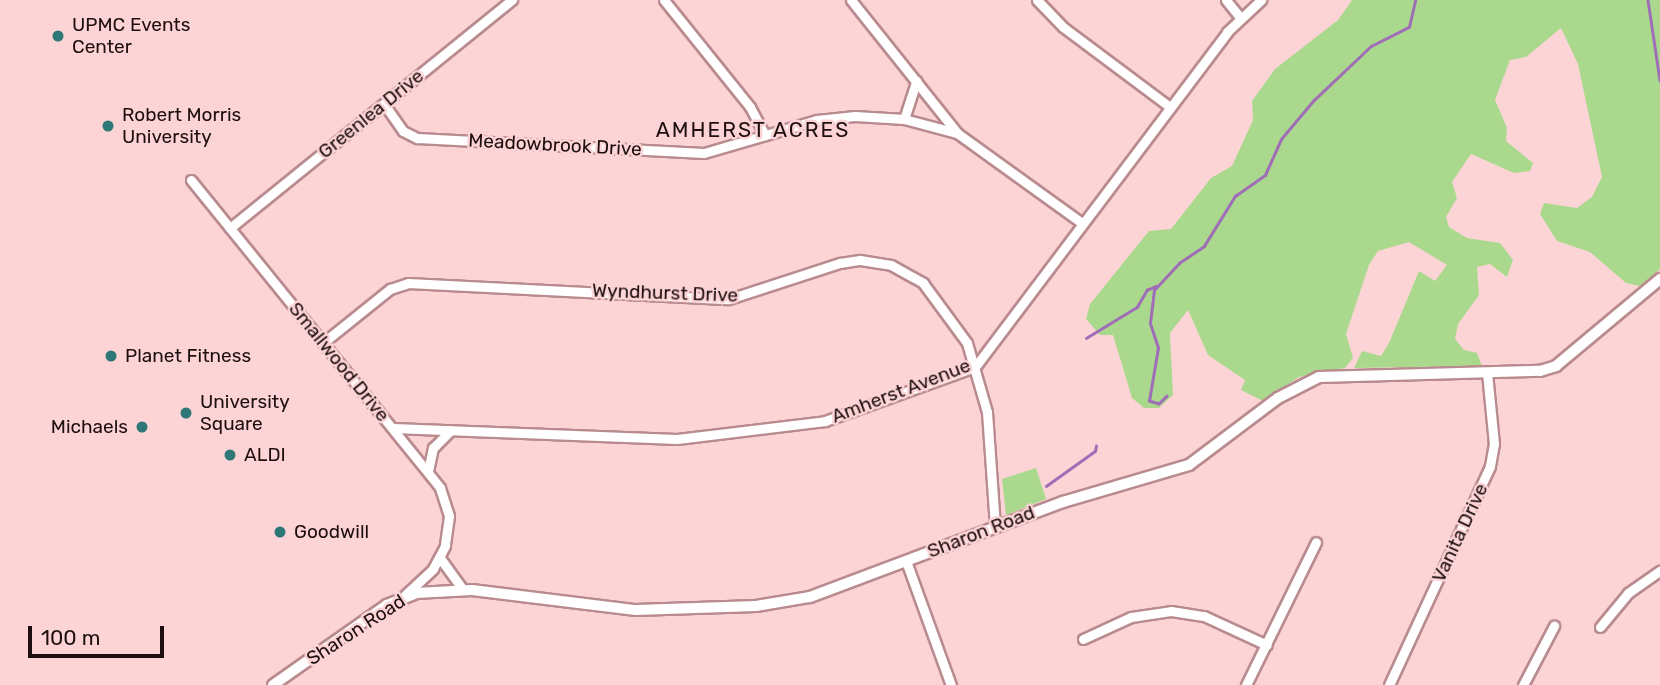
<!DOCTYPE html>
<html>
<head>
<meta charset="utf-8">
<style>
	body { margin:0 }
	#map { position:relative; width:1660px; height:685px; overflow:hidden; background:#fcd4d6; font-family:Rubik,sans-serif }
	div>[style] { position:absolute }
	.green>* { inset:0; background:#aad98e }
	.stream>* { height:2.5px; margin:-1.25px; padding:0 1.25px; transform-origin:1.25px; border-radius:1.25px; background:#a06eb7 }
	.roads { filter:drop-shadow(2px 0 #b98b8e) drop-shadow(-2px 0 #b98b8e) drop-shadow(0 2px #b98b8e) drop-shadow(0 -2px #b98b8e) }
	.minor>* { height:9px; margin:-4.5px; padding:0 4.5px; transform-origin:4.5px; border-radius:4.5px; background:#fff }
	.tertiary>* { height:10px; margin:-5px; padding:0 5px; transform-origin:5px; border-radius:5px; background:#fff }
	.dots>* { width:19px; height:19px; translate:-50% -50%; box-sizing:border-box; border:4px solid #fcd4d6; border-radius:50% }
	span { translate:-50% -50%; white-space:nowrap; text-align:center; line-height:1.15; -webkit-text-stroke:5px #fcd4d6; paint-order:stroke }
	.poi-label { font-size:19px; color:#1e0e0f }
	.left { translate:0 -50%; text-align:left }
	.right { translate:-100% -50%; text-align:right }
	.street-label { font-size:19px; color:#1e0e0f }
	.neighbourhood-label { font-size:21px; color:#1e0e0f; letter-spacing:2px }
	.scale { position:absolute; left:28px; top:626px; width:136px; height:32px; box-sizing:border-box; border:4px solid #1e0e0f; border-top:0; padding-left:9px; font-size:21px; line-height:24px; white-space:nowrap; color:#1e0e0f; -webkit-text-stroke:5px #fcd4d6; paint-order:stroke }
</style>
</head>
<body>
<div id="map">
	<div class="green">
		<div style="clip-path:polygon(1352px 0,1660px 0,1660px 269px,1640px 286px,1626px 283px,1590px 252px,1557px 241px,1540px 214px,1544px 203px,1577px 208px,1592px 197px,1602px 177px,1578px 64px,1561px 28px,1526px 57px,1510px 60px,1495px 100px,1507px 128px,1506px 141px,1533px 163px,1530px 171px,1514px 173px,1471px 154px,1452px 182px,1457px 198px,1446px 217px,1449px 227px,1467px 238px,1500px 243px,1513px 260px,1507px 277px,1490px 264px,1477px 267px,1479px 295px,1458px 324px,1455px 339px,1464px 350px,1477px 353px,1482px 366px,1354px 368px,1362px 351px,1381px 356px,1389px 343px,1419px 271px,1435px 281px,1447px 265px,1409px 242px,1378px 251px,1369px 265px,1346px 334px,1353px 358px,1345px 368px,1299px 377px,1263px 401px,1241px 390px,1245px 380px,1208px 355px,1188px 310px,1170px 333px,1173px 395px,1159px 408px,1144px 408px,1132px 398px,1113px 335px,1100px 335px,1086px 319px,1090px 304px,1149px 231px,1171px 229px,1211px 178px,1232px 166px,1253px 120px,1252px 101px,1275px 69px,1338px 20px)"></div>
		<div style="clip-path:polygon(1036px 468px,1046px 499px,1006px 515px,1002px 479px)"></div>
	</div>
	<div class="stream">
		<div style="left:1648px;top:0;width:81px;rotate:81.5deg"></div>
		<div style="left:1086px;top:338px;width:60px;rotate:-31.3deg"></div>
		<div style="left:1137px;top:307px;width:20px;rotate:-60deg"></div>
		<div style="left:1147px;top:290px;width:10px;rotate:-24deg"></div>
		<div style="left:1167px;top:396px;width:11px;rotate:135deg"></div>
		<div style="left:1159px;top:404px;width:10px;rotate:-163deg"></div>
		<div style="left:1149px;top:401px;width:54px;rotate:-80.4deg"></div>
		<div style="left:1158px;top:348px;width:26px;rotate:-108deg"></div>
		<div style="left:1150px;top:323px;width:33px;rotate:-83deg"></div>
		<div style="left:1154px;top:290px;width:37px;rotate:-47deg"></div>
		<div style="left:1179px;top:263px;width:30px;rotate:-34deg"></div>
		<div style="left:1204px;top:246px;width:59px;rotate:-58.2deg"></div>
		<div style="left:1235px;top:196px;width:37px;rotate:-35deg"></div>
		<div style="left:1265px;top:175px;width:39px;rotate:-66deg"></div>
		<div style="left:1281px;top:139px;width:50px;rotate:-49.9deg"></div>
		<div style="left:1313px;top:101px;width:80px;rotate:-43.5deg"></div>
		<div style="left:1371px;top:46px;width:42px;rotate:-26.6deg"></div>
		<div style="left:1409px;top:27px;width:28px;rotate:-77deg"></div>
		<div style="left:1046px;top:486px;width:60px;rotate:-35.5deg"></div>
		<div style="left:1095px;top:451px;width:5px;rotate:-79deg"></div>
	</div>
	<div class="roads">
		<div class="minor">
			<div style="left:664px;top:0;width:137px;rotate:51.2deg"></div>
			<div style="left:750px;top:107px;width:32px;rotate:62deg"></div>
			<div style="left:851px;top:0;width:170px;rotate:51.4deg"></div>
			<div style="left:1037px;top:0;width:37px;rotate:46deg"></div>
			<div style="left:1063px;top:27px;width:134px;rotate:36.8deg"></div>
			<div style="left:1226px;top:0;width:22px;rotate:51deg"></div>
			<div style="left:384px;top:104px;width:33px;rotate:55deg"></div>
			<div style="left:403px;top:131px;width:16px;rotate:27deg"></div>
			<div style="left:417px;top:138px;width:287px;rotate:3deg"></div>
			<div style="left:704px;top:153px;width:118px;rotate:-16.3deg"></div>
			<div style="left:817px;top:120px;width:38px;rotate:-6deg"></div>
			<div style="left:855px;top:116px;width:49px;rotate:3.5deg"></div>
			<div style="left:904px;top:119px;width:55px;rotate:14.8deg"></div>
			<div style="left:957px;top:133px;width:154px;rotate:35.8deg"></div>
			<div style="left:904px;top:119px;width:40px;rotate:-72deg"></div>
			<div style="left:191px;top:180px;width:396px;rotate:51deg"></div>
			<div style="left:440px;top:488px;width:29px;rotate:72deg"></div>
			<div style="left:449px;top:516px;width:30px;rotate:98deg"></div>
			<div style="left:445px;top:546px;width:26px;rotate:118deg"></div>
			<div style="left:433px;top:569px;width:38px;rotate:137deg"></div>
			<div style="left:230px;top:228px;width:363px;rotate:-39deg"></div>
			<div style="left:324px;top:342px;width:85px;rotate:-38.8deg"></div>
			<div style="left:390px;top:289px;width:19px;rotate:-18deg"></div>
			<div style="left:408px;top:283px;width:321px;rotate:2.9deg"></div>
			<div style="left:729px;top:299px;width:117px;rotate:-18deg"></div>
			<div style="left:840px;top:263px;width:20px;rotate:-9deg"></div>
			<div style="left:860px;top:260px;width:31px;rotate:9deg"></div>
			<div style="left:891px;top:265px;width:37px;rotate:29deg"></div>
			<div style="left:923px;top:283px;width:74px;rotate:53.7deg"></div>
			<div style="left:967px;top:343px;width:72px;rotate:73.8deg"></div>
			<div style="left:987px;top:412px;width:114px;rotate:86deg"></div>
			<div style="left:393px;top:428px;width:284px;rotate:2.2deg"></div>
			<div style="left:677px;top:439px;width:149px;rotate:-6.9deg"></div>
			<div style="left:825px;top:421px;width:159px;rotate:-19.8deg"></div>
			<div style="left:975px;top:367px;width:419px;rotate:-53deg"></div>
			<div style="left:1227px;top:32px;width:47px;rotate:-43.3deg"></div>
			<div style="left:428px;top:471px;width:24px;rotate:-78deg"></div>
			<div style="left:433px;top:448px;width:25px;rotate:-45deg"></div>
			<div style="left:440px;top:558px;width:39px;rotate:54deg"></div>
			<div style="left:906px;top:561px;width:132px;rotate:70.1deg"></div>
			<div style="left:1600px;top:627px;width:44px;rotate:-50.5deg"></div>
			<div style="left:1628px;top:593px;width:39px;rotate:-35deg"></div>
			<div style="left:1083px;top:639px;width:53px;rotate:-24.6deg"></div>
			<div style="left:1131px;top:617px;width:40px;rotate:-8.5deg"></div>
			<div style="left:1171px;top:611px;width:33px;rotate:9deg"></div>
			<div style="left:1204px;top:616px;width:69px;rotate:24.7deg"></div>
			<div style="left:1246px;top:685px;width:159px;rotate:-63.9deg"></div>
			<div style="left:1389px;top:685px;width:241px;rotate:-65.2deg"></div>
			<div style="left:1490px;top:466px;width:22px;rotate:-80deg"></div>
			<div style="left:1494px;top:444px;width:72px;rotate:-95.6deg"></div>
			<div style="left:1523px;top:685px;width:67px;rotate:-62.3deg"></div>
		</div>
		<div class="tertiary">
			<div style="left:273px;top:685px;width:139px;rotate:-35.1deg"></div>
			<div style="left:387px;top:605px;width:31px;rotate:-22deg"></div>
			<div style="left:416px;top:593px;width:56px;rotate:-3.1deg"></div>
			<div style="left:472px;top:590px;width:165px;rotate:7deg"></div>
			<div style="left:636px;top:610px;width:120px;rotate:-1.9deg"></div>
			<div style="left:756px;top:606px;width:55px;rotate:-9.5deg"></div>
			<div style="left:810px;top:597px;width:270px;rotate:-20.6deg"></div>
			<div style="left:1063px;top:502px;width:131px;rotate:-16.4deg"></div>
			<div style="left:1189px;top:465px;width:111px;rotate:-37deg"></div>
			<div style="left:1278px;top:398px;width:46px;rotate:-27.1deg"></div>
			<div style="left:1319px;top:377px;width:221px;rotate:-1.6deg"></div>
			<div style="left:1540px;top:371px;width:17px;rotate:-17deg"></div>
			<div style="left:1556px;top:366px;width:136px;rotate:-39.9deg"></div>
		</div>
	</div>
	<div class="dots">
		<div style="left:58px;top:36px;background:#2d7776"></div>
		<div style="left:108px;top:126px;background:#2d7776"></div>
		<div style="left:111px;top:356px;background:#2d7776"></div>
		<div style="left:186px;top:413px;background:#2d7776"></div>
		<div style="left:142px;top:427px;background:#2d7776"></div>
		<div style="left:230px;top:455px;background:#2d7776"></div>
		<div style="left:280px;top:532px;background:#2d7776"></div>
	</div>
	<div class="poi-label">
		<span class="left" style="left:72px;top:36px">UPMC Events<br>Center</span>
		<span class="left" style="left:122px;top:126px">Robert Morris<br>University</span>
		<span class="left" style="left:125px;top:356px">Planet Fitness</span>
		<span class="left" style="left:200px;top:413px">University<br>Square</span>
		<span class="right" style="left:128px;top:427px">Michaels</span>
		<span class="left" style="left:244px;top:455px">ALDI</span>
		<span class="left" style="left:294px;top:532px">Goodwill</span>
	</div>
	<div class="street-label">
		<span style="left:371px;top:114px;rotate:-39deg">Greenlea Drive</span>
		<span style="left:555px;top:145px;rotate:3deg">Meadowbrook Drive</span>
		<span style="left:665px;top:293px;rotate:2deg">Wyndhurst Drive</span>
		<span style="left:339px;top:362px;rotate:51deg">Smallwood Drive</span>
		<span style="left:901px;top:391px;rotate:-21deg">Amherst Avenue</span>
		<span style="left:981px;top:532px;rotate:-21deg">Sharon Road</span>
		<span style="left:1460px;top:533px;rotate:-65deg">Vanita Drive</span>
		<span style="left:356px;top:630px;rotate:-33deg">Sharon Road</span>
	</div>
	<div class="neighbourhood-label">
		<span style="left:753px;top:130px">AMHERST ACRES</span>
	</div>
	<div class="scale">100 m</div>
</div>
</body>
</html>
